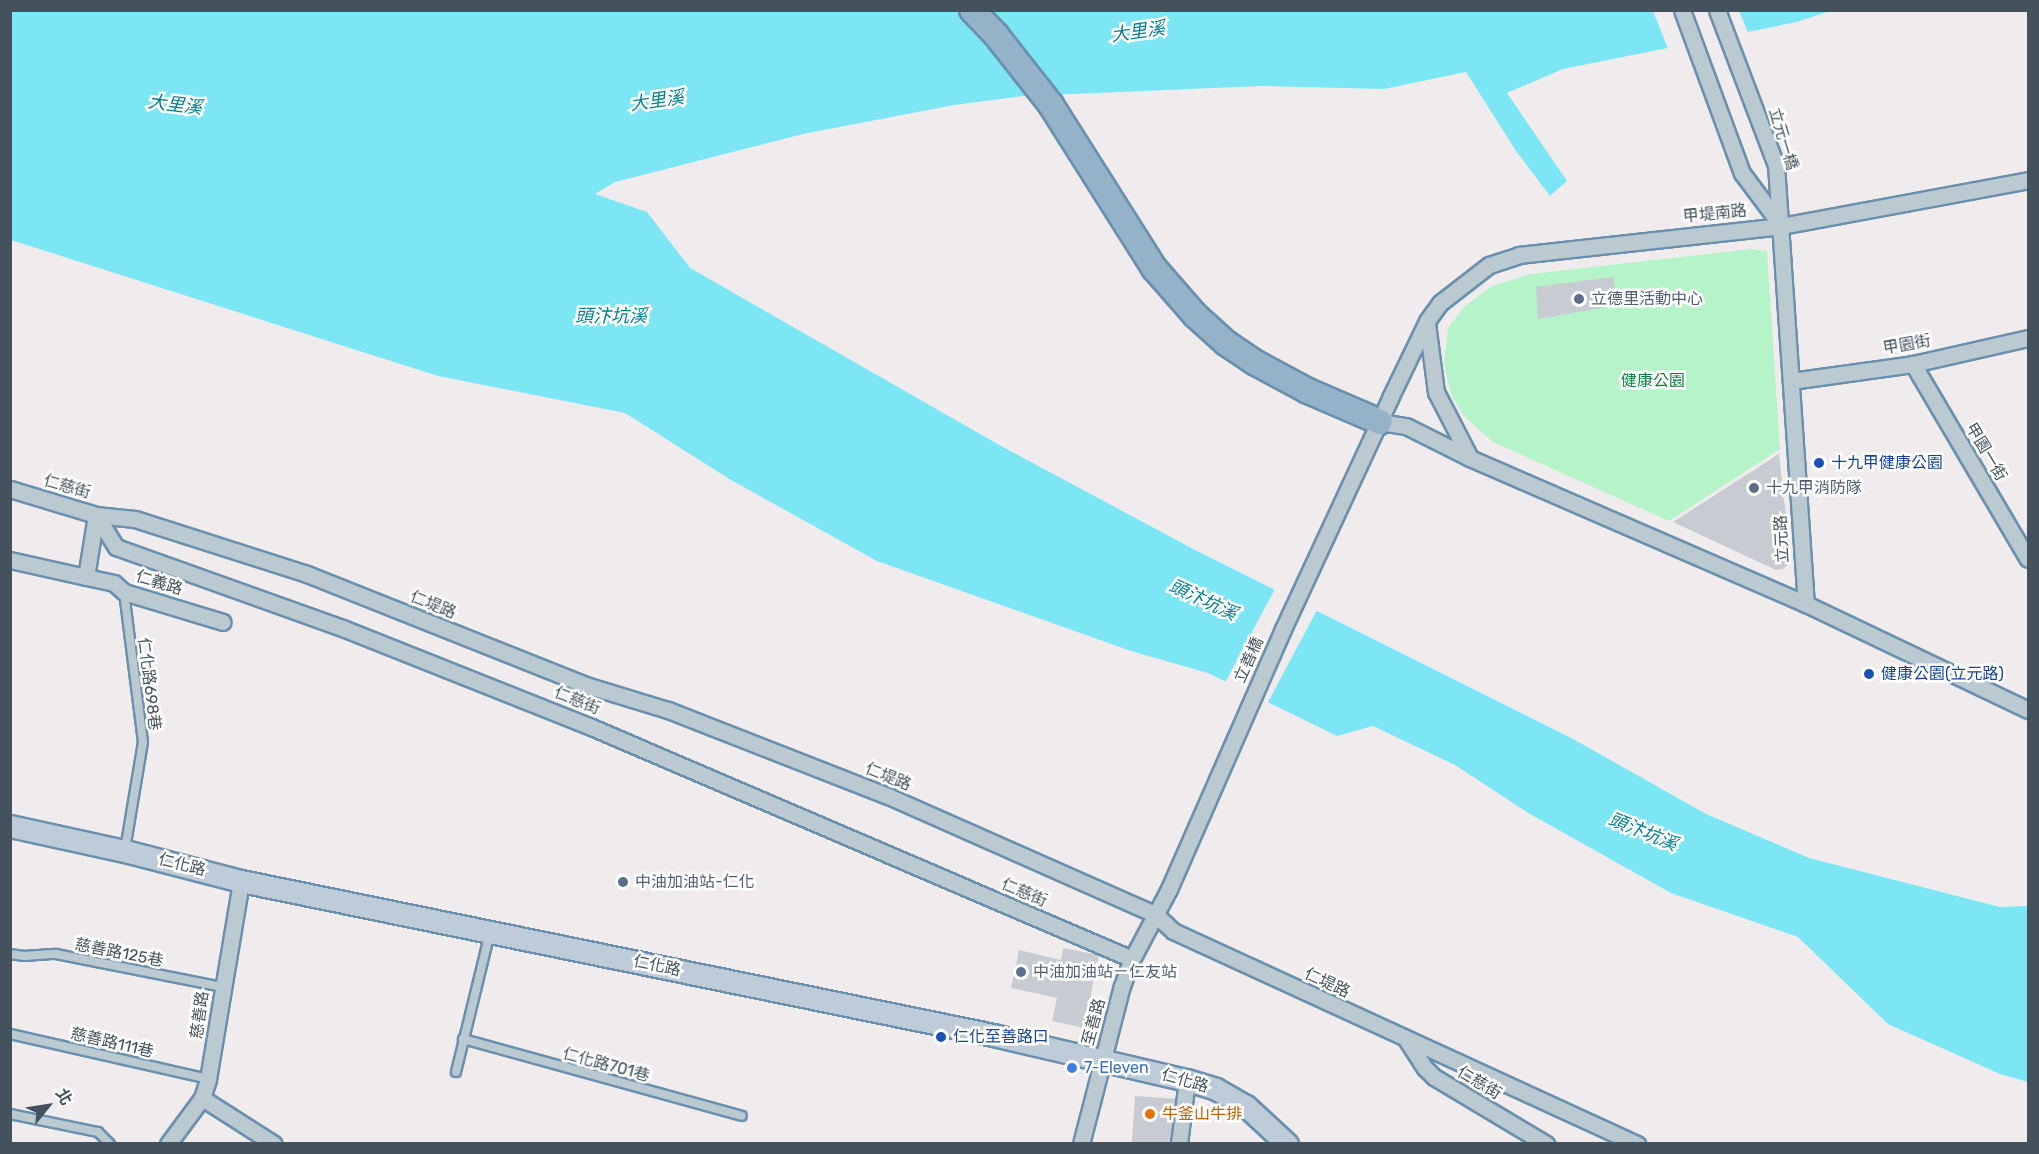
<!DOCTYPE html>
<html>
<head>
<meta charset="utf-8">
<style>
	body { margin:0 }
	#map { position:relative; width:2039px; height:1154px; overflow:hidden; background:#f0eced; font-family:Rubik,"Noto Sans TC",sans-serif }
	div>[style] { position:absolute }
	.green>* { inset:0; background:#b5f3c8 }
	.water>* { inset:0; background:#7de6f5 }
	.pier>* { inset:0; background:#f0eced; transform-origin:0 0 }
	.building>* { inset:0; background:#c8ccd2; transform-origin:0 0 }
	.roads { filter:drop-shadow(2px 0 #6a90ad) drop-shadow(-2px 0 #6a90ad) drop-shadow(0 2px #6a90ad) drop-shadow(0 -2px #6a90ad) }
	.service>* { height:8px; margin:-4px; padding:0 4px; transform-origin:4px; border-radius:4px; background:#bbc9d1 }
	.minor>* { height:15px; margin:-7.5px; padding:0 7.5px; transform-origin:7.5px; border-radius:7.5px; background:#bbc9d1 }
	.secondary>* { height:21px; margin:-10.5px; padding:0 10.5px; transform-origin:10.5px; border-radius:10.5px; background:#bdccd8 }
	.trunk>* { height:24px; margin:-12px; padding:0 12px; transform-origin:12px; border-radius:12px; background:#94b2c8 }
	.dots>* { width:16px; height:16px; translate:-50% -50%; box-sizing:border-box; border:3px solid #fff; border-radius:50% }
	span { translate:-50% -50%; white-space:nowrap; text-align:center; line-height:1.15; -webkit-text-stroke:5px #fff; paint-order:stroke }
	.street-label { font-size:16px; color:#43525c }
	.service-label { font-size:16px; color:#4e5e75 }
	.left { translate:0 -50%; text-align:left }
	.park-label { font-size:16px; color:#0d843e }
	.transit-label { font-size:16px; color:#164399 }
	.shop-label { font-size:16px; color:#366cbe }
	.food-label { font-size:16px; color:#c56008 }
	.water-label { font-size:18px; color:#038092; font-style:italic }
	.frame { position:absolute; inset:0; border:12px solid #43525c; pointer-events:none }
	.north { position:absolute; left:18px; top:1076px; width:60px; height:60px; -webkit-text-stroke:4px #fff; paint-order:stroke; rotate:60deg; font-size:16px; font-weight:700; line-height:24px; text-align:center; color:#43525c }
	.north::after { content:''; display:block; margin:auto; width:21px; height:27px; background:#43525c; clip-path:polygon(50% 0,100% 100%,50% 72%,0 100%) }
</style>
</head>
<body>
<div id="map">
	<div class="green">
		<div style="clip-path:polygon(1751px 249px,1767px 251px,1780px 449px,1669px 521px,1493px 442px,1463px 415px,1451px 394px,1444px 364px,1448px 328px,1465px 306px,1492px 286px,1531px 274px)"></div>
	</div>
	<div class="water">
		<div style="clip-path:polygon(11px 11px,1830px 11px,1797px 22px,1563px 69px,1507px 93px,1567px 181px,1550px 196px,1516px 151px,1466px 72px,1384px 89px,1262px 86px,1024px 96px,954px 105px,803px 134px,615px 182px,595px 194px,647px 212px,690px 268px,1001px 446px,1197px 551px,1575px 740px,1706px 814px,1809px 858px,2000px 907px,2028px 906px,2028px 1082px,2000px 1074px,1888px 1024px,1798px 937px,1671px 893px,1530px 814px,1455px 765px,1373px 726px,1337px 736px,1208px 673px,1131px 651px,877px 561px,731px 480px,625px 413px,438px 376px,11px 240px)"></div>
	</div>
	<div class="pier">
		<div style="clip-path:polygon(1653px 11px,1739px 11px,1749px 35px,1669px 51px)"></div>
		<div style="left:1276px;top:587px;width:47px;height:110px;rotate:28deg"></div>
	</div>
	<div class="building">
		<div style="clip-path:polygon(1613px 277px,1618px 305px,1538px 319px,1536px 287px)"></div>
		<div style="clip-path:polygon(1779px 454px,1791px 562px,1783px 569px,1776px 570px,1673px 522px)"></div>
		<div style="clip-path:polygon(1063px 948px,1099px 955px,1084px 1028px,1052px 1021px,1057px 998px,1011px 988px,1019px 950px,1061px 960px)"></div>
		<div style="left:1135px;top:1096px;width:41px;height:48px;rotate:4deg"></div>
	</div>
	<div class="roads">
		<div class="service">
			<div style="left:124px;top:592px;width:151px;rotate:82.8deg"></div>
			<div style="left:143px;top:742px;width:109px;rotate:99.5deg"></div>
			<div style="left:10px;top:954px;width:14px;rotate:8deg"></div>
			<div style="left:24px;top:956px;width:32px;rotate:-4deg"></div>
			<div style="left:56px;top:954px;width:169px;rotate:11.2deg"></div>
			<div style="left:10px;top:1034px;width:203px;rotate:12.8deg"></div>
			<div style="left:463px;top:1039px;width:289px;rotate:15.4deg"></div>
			<div style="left:456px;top:1072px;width:143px;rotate:-76.3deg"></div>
			<div style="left:10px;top:1114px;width:90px;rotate:11.6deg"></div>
			<div style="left:98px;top:1132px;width:17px;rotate:45deg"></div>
		</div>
		<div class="minor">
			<div style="left:1682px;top:10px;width:174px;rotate:69.8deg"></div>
			<div style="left:1742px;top:173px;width:64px;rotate:53.3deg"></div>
			<div style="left:1717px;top:10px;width:166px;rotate:69.2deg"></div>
			<div style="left:1776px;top:165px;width:440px;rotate:86.1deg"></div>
			<div style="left:1427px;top:323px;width:70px;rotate:82.6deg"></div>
			<div style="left:1436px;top:392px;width:74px;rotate:62.7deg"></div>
			<div style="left:1913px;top:364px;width:226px;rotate:59.5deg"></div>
			<div style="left:1791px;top:381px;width:123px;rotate:-7.9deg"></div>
			<div style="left:1913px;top:364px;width:118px;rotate:-12.7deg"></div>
			<div style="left:1380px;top:422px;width:26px;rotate:9deg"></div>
			<div style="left:1406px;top:426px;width:72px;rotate:26.6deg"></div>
			<div style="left:1470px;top:458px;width:366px;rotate:23.5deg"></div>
			<div style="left:1806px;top:604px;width:246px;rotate:25.5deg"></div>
			<div style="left:10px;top:489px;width:90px;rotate:16.8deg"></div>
			<div style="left:96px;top:515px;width:39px;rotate:6deg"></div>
			<div style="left:135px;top:519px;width:181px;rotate:17.7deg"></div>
			<div style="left:307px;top:574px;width:300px;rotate:21.7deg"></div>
			<div style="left:586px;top:685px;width:86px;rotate:17deg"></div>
			<div style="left:668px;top:710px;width:236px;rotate:21.4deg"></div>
			<div style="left:888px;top:796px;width:293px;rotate:23.9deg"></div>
			<div style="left:1156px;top:915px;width:23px;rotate:43deg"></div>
			<div style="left:1173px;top:931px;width:511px;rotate:24.66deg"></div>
			<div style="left:96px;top:515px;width:38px;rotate:58deg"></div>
			<div style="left:116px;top:547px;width:243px;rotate:19.7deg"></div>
			<div style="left:345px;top:629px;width:263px;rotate:21.7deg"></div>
			<div style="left:589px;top:726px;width:591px;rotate:23.22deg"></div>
			<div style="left:10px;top:560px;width:78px;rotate:12.6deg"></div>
			<div style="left:86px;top:577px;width:63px;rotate:-80.8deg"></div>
			<div style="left:86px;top:577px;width:29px;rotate:12deg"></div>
			<div style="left:114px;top:583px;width:13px;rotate:42deg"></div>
			<div style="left:124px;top:592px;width:103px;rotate:16.9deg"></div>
			<div style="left:1406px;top:1039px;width:35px;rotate:57deg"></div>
			<div style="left:1425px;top:1068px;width:13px;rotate:45deg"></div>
			<div style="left:1434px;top:1077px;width:131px;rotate:30.9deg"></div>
			<div style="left:202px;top:1098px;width:85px;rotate:32.6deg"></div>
			<div style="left:168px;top:1144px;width:57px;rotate:-53.5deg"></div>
			<div style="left:202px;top:1098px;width:20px;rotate:-72deg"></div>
			<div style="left:208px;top:1079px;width:201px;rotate:-80.5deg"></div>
			<div style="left:1081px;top:1144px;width:163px;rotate:-75.5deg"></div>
			<div style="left:1122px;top:986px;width:29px;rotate:-70deg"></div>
			<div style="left:1132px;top:959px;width:79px;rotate:-62.1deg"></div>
			<div style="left:1169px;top:889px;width:284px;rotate:-66.3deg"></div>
			<div style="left:1283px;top:629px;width:255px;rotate:-65.1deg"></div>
			<div style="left:1390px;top:398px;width:85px;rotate:-64.3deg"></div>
			<div style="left:1427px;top:321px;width:22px;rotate:-54deg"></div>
			<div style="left:1440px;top:303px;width:62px;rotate:-37.8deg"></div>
			<div style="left:1489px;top:265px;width:32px;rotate:-18deg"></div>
			<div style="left:1519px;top:255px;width:264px;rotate:-6.3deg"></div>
			<div style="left:1781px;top:226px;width:251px;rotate:-10.5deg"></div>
			<div style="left:1179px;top:1144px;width:64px;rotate:-82.9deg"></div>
		</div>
		<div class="secondary">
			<div style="left:10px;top:826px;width:118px;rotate:12.3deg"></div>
			<div style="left:125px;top:851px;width:120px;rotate:14.5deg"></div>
			<div style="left:241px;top:881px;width:768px;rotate:11.57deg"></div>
			<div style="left:993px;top:1035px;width:199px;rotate:13.1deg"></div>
			<div style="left:1187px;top:1080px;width:30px;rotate:17deg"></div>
			<div style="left:1216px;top:1089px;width:34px;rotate:30deg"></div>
			<div style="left:1246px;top:1106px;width:56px;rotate:42.8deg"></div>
		</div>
		<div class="trunk">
			<div style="left:972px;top:10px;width:35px;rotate:46deg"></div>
			<div style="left:996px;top:35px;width:89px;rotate:51.8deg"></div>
			<div style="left:1051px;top:105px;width:193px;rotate:57.7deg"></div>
			<div style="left:1154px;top:268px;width:62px;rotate:48.9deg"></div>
			<div style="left:1195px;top:315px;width:42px;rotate:42.1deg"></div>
			<div style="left:1226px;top:343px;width:36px;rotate:34deg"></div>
			<div style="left:1256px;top:363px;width:59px;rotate:28.3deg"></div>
			<div style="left:1308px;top:391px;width:78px;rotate:23.3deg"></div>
		</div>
	</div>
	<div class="dots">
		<div style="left:1579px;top:299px;background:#5c6f8a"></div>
		<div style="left:1819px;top:463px;background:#1a4fb4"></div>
		<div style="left:1754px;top:488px;background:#5c6f8a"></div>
		<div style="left:1869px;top:674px;background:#1a4fb4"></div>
		<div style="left:623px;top:882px;background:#5c6f8a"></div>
		<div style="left:1021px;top:972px;background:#5c6f8a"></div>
		<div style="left:941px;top:1037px;background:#1a4fb4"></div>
		<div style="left:1072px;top:1068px;background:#3f7fe0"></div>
		<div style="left:1150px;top:1114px;background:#e8710a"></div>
	</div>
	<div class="street-label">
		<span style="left:1783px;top:139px;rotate:73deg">立元一橋</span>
		<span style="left:1715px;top:214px;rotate:-6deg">甲堤南路</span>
		<span style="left:1907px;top:345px;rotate:-10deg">甲園街</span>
		<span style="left:1986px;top:452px;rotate:59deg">甲園一街</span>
		<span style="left:67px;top:487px;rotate:16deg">仁慈街</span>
		<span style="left:1782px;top:539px;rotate:-93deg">立元路</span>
		<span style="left:159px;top:583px;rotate:17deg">仁義路</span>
		<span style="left:433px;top:605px;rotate:22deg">仁堤路</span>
		<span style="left:1249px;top:660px;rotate:-66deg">立善橋</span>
		<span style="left:149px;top:684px;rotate:83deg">仁化路698巷</span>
		<span style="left:577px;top:701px;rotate:22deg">仁慈街</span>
		<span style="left:888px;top:777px;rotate:22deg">仁堤路</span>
		<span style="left:182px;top:865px;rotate:14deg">仁化路</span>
		<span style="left:1024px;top:893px;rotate:23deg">仁慈街</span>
		<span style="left:119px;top:953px;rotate:11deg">慈善路125巷</span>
		<span style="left:657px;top:966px;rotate:12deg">仁化路</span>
		<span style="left:1327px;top:983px;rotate:25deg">仁堤路</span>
		<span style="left:200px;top:1015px;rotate:-82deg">慈善路</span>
		<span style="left:1094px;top:1022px;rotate:-75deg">至善路</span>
		<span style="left:112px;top:1043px;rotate:13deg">慈善路111巷</span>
		<span style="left:606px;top:1065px;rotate:15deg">仁化路701巷</span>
		<span style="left:1185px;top:1081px;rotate:16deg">仁化路</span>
		<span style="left:1479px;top:1083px;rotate:31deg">仁慈街</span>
	</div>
	<div class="service-label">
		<span class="left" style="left:1591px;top:299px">立德里活動中心</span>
		<span class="left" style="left:1766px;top:488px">十九甲消防隊</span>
		<span class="left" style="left:635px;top:882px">中油加油站-仁化</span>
		<span class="left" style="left:1033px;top:972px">中油加油站－仁友站</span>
	</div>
	<div class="park-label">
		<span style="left:1653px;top:381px">健康公園</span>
	</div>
	<div class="transit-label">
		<span class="left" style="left:1831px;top:463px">十九甲健康公園</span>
		<span class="left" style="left:1881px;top:674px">健康公園(立元路)</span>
		<span class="left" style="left:953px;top:1037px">仁化至善路口</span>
	</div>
	<div class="shop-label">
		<span class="left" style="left:1084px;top:1068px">7-Eleven</span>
	</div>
	<div class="food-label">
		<span class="left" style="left:1162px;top:1114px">牛釜山牛排</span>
	</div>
	<div class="water-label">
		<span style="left:1138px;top:32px;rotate:-8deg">大里溪</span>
		<span style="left:657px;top:101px;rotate:-8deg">大里溪</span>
		<span style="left:175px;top:105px;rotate:7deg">大里溪</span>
		<span style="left:611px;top:316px">頭汴坑溪</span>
		<span style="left:1203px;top:600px;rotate:25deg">頭汴坑溪</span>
		<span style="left:1643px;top:832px;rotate:22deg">頭汴坑溪</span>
	</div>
	<div class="frame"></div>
	<div class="north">北</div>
</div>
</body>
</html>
